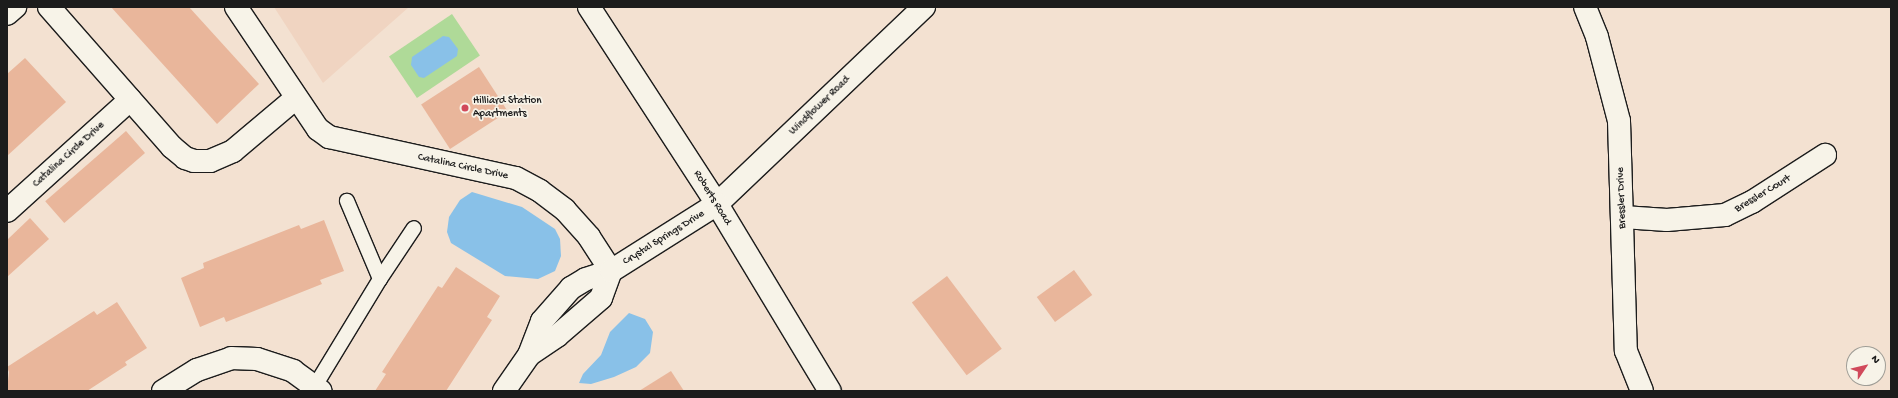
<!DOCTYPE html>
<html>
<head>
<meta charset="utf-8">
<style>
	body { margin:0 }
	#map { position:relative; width:1898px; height:398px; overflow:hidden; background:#f3e1d1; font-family:"Gochi Hand",sans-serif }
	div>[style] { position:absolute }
	.built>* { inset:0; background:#f0d4c1 }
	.green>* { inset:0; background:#afda98; transform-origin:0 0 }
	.water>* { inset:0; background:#89c1e8 }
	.building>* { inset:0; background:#e9b69b; transform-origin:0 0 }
	.roads { filter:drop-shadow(1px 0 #1c1c1c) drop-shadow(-1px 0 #1c1c1c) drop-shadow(0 1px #1c1c1c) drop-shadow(0 -1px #1c1c1c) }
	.service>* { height:14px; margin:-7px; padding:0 7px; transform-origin:7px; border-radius:7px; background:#f7f3e8 }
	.minor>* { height:22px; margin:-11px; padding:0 11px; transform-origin:11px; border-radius:11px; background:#f7f3e8 }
	.primary>* { height:22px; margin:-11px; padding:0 11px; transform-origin:11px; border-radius:11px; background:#f7f3e8 }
	.dots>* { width:11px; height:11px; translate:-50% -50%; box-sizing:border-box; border:2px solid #f7f3e8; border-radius:50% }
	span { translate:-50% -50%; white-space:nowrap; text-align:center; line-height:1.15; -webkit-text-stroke:3.5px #f7f3e8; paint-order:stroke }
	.poi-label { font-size:11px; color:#1c1c1c }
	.left { translate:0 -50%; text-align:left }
	.street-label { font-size:11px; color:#1c1c1c }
	.frame { position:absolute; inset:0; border:8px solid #1c1c1c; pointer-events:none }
	.north { position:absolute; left:1846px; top:346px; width:40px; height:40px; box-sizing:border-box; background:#f7f3e8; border:1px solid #9f9d96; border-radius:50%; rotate:55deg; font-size:11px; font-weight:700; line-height:16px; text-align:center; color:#1c1c1c }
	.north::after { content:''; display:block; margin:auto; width:14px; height:18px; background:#d1495b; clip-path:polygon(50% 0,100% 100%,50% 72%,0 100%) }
</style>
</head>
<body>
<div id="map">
	<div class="built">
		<div style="clip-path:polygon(274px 7px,409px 7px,323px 83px)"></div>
	</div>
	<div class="green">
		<div style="left:452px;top:14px;width:50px;height:76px;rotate:56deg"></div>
	</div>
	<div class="water">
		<div style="clip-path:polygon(443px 36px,449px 37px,458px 49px,457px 56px,424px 78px,419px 77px,411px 65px,412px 57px)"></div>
		<div style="clip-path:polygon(472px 192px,522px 207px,555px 229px,560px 239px,561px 256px,555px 271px,538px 279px,505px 276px,451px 243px,447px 232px,449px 217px,460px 200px)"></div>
		<div style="clip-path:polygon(629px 313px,645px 319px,653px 332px,650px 353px,636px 367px,614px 377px,591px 384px,579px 383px,583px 374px,601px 355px,610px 332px)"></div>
	</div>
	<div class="building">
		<div style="clip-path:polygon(111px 7px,189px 7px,259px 84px,217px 124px)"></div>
		<div style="clip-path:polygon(25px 58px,66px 102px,7px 156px,7px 74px)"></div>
		<div style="left:479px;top:67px;width:53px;height:69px;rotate:57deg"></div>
		<div style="left:126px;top:131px;width:29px;height:107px;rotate:49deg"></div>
		<div style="clip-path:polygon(30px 218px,49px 239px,7px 277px,7px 240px)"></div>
		<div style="clip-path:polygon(324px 220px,344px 271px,320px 280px,322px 284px,226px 322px,224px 317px,200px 327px,181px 278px,204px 268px,203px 263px,299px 225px,301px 229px)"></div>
		<div style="clip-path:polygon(456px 267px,500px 296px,487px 317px,492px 320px,446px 391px,375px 391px,386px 374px,382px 372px,438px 286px,442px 288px)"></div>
		<div style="left:1074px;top:270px;width:31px;height:46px;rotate:54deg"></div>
		<div style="left:947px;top:276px;width:91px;height:44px;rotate:53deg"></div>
		<div style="clip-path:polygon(117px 302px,147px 348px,125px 362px,127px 365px,87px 391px,7px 391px,9px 372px,7px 367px,94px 311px,97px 315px)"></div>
		<div style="clip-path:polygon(671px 371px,684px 391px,639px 391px)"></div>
	</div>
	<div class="roads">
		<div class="service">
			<div style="left:380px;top:279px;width:61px;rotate:-56.3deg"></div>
			<div style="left:315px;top:386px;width:125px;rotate:-58.7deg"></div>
			<div style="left:380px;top:279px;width:85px;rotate:-112.9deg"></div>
		</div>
		<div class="minor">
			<div style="left:49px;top:7px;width:186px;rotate:48.7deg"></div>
			<div style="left:172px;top:147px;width:17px;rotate:40deg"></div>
			<div style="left:185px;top:158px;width:9px;rotate:18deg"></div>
			<div style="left:194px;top:161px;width:16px"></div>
			<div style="left:210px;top:161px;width:25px;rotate:-23deg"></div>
			<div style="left:233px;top:151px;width:82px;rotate:-40.1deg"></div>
			<div style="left:236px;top:7px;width:147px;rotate:56.1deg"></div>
			<div style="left:318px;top:129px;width:14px;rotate:36deg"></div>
			<div style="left:329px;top:137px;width:191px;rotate:12.4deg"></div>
			<div style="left:516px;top:178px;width:27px;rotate:28deg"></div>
			<div style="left:540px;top:191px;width:31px;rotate:37deg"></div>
			<div style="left:565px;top:210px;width:36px;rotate:48deg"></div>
			<div style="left:589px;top:237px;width:40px;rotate:57.1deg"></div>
			<div style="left:1585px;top:7px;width:32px;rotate:68deg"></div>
			<div style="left:1597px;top:37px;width:87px;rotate:75.3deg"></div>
			<div style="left:1619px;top:121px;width:230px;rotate:88.3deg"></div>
			<div style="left:1626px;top:351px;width:43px;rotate:68.2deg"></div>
			<div style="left:7px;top:14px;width:11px;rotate:-41deg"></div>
			<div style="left:7px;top:211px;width:166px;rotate:-42.1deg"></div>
			<div style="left:1623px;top:217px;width:44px;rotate:3.9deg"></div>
			<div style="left:1667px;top:220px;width:58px;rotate:-4.9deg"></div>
			<div style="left:1725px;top:215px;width:30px;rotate:-26deg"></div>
			<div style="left:1752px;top:202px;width:87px;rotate:-32.8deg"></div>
			<div style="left:529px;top:355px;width:34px;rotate:-34deg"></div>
			<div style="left:557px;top:336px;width:58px;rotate:-40.8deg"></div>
			<div style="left:601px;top:298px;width:29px;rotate:-70deg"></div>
			<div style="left:163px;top:391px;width:40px;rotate:-32deg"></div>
			<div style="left:197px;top:370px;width:36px;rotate:-19deg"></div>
			<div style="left:231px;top:358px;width:26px;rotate:2deg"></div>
			<div style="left:257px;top:359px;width:38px;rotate:18deg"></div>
			<div style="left:293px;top:371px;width:34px;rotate:36deg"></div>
			<div style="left:504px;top:391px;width:44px;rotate:-55.2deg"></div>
			<div style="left:529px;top:355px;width:36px;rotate:-69deg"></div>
			<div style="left:542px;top:321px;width:44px;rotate:-48.7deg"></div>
			<div style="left:571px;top:288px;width:17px;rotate:-31deg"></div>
			<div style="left:586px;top:279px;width:26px;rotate:-18deg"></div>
			<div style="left:611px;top:271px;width:125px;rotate:-32.3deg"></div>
			<div style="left:717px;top:204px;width:286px;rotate:-43.6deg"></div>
		</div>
		<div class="primary">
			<div style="left:589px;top:7px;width:235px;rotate:57deg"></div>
			<div style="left:717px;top:204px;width:218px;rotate:58.9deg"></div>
		</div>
	</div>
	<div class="dots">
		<div style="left:465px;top:108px;background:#d1495b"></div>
	</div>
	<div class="poi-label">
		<span class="left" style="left:473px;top:108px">Hilliard Station<br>Apartments</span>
	</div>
	<div class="street-label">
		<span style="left:820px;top:106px;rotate:-44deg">Windflower Road</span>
		<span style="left:69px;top:155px;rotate:-42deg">Catalina Circle Drive</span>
		<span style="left:463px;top:167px;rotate:12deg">Catalina Circle Drive</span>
		<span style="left:1763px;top:194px;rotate:-31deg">Bressler Court</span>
		<span style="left:712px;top:198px;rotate:58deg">Roberts Road</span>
		<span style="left:1622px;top:198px;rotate:-92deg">Bressler Drive</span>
		<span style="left:664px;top:238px;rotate:-32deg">Crystal Springs Drive</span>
	</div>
	<div class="frame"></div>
	<div class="north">N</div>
</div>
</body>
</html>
